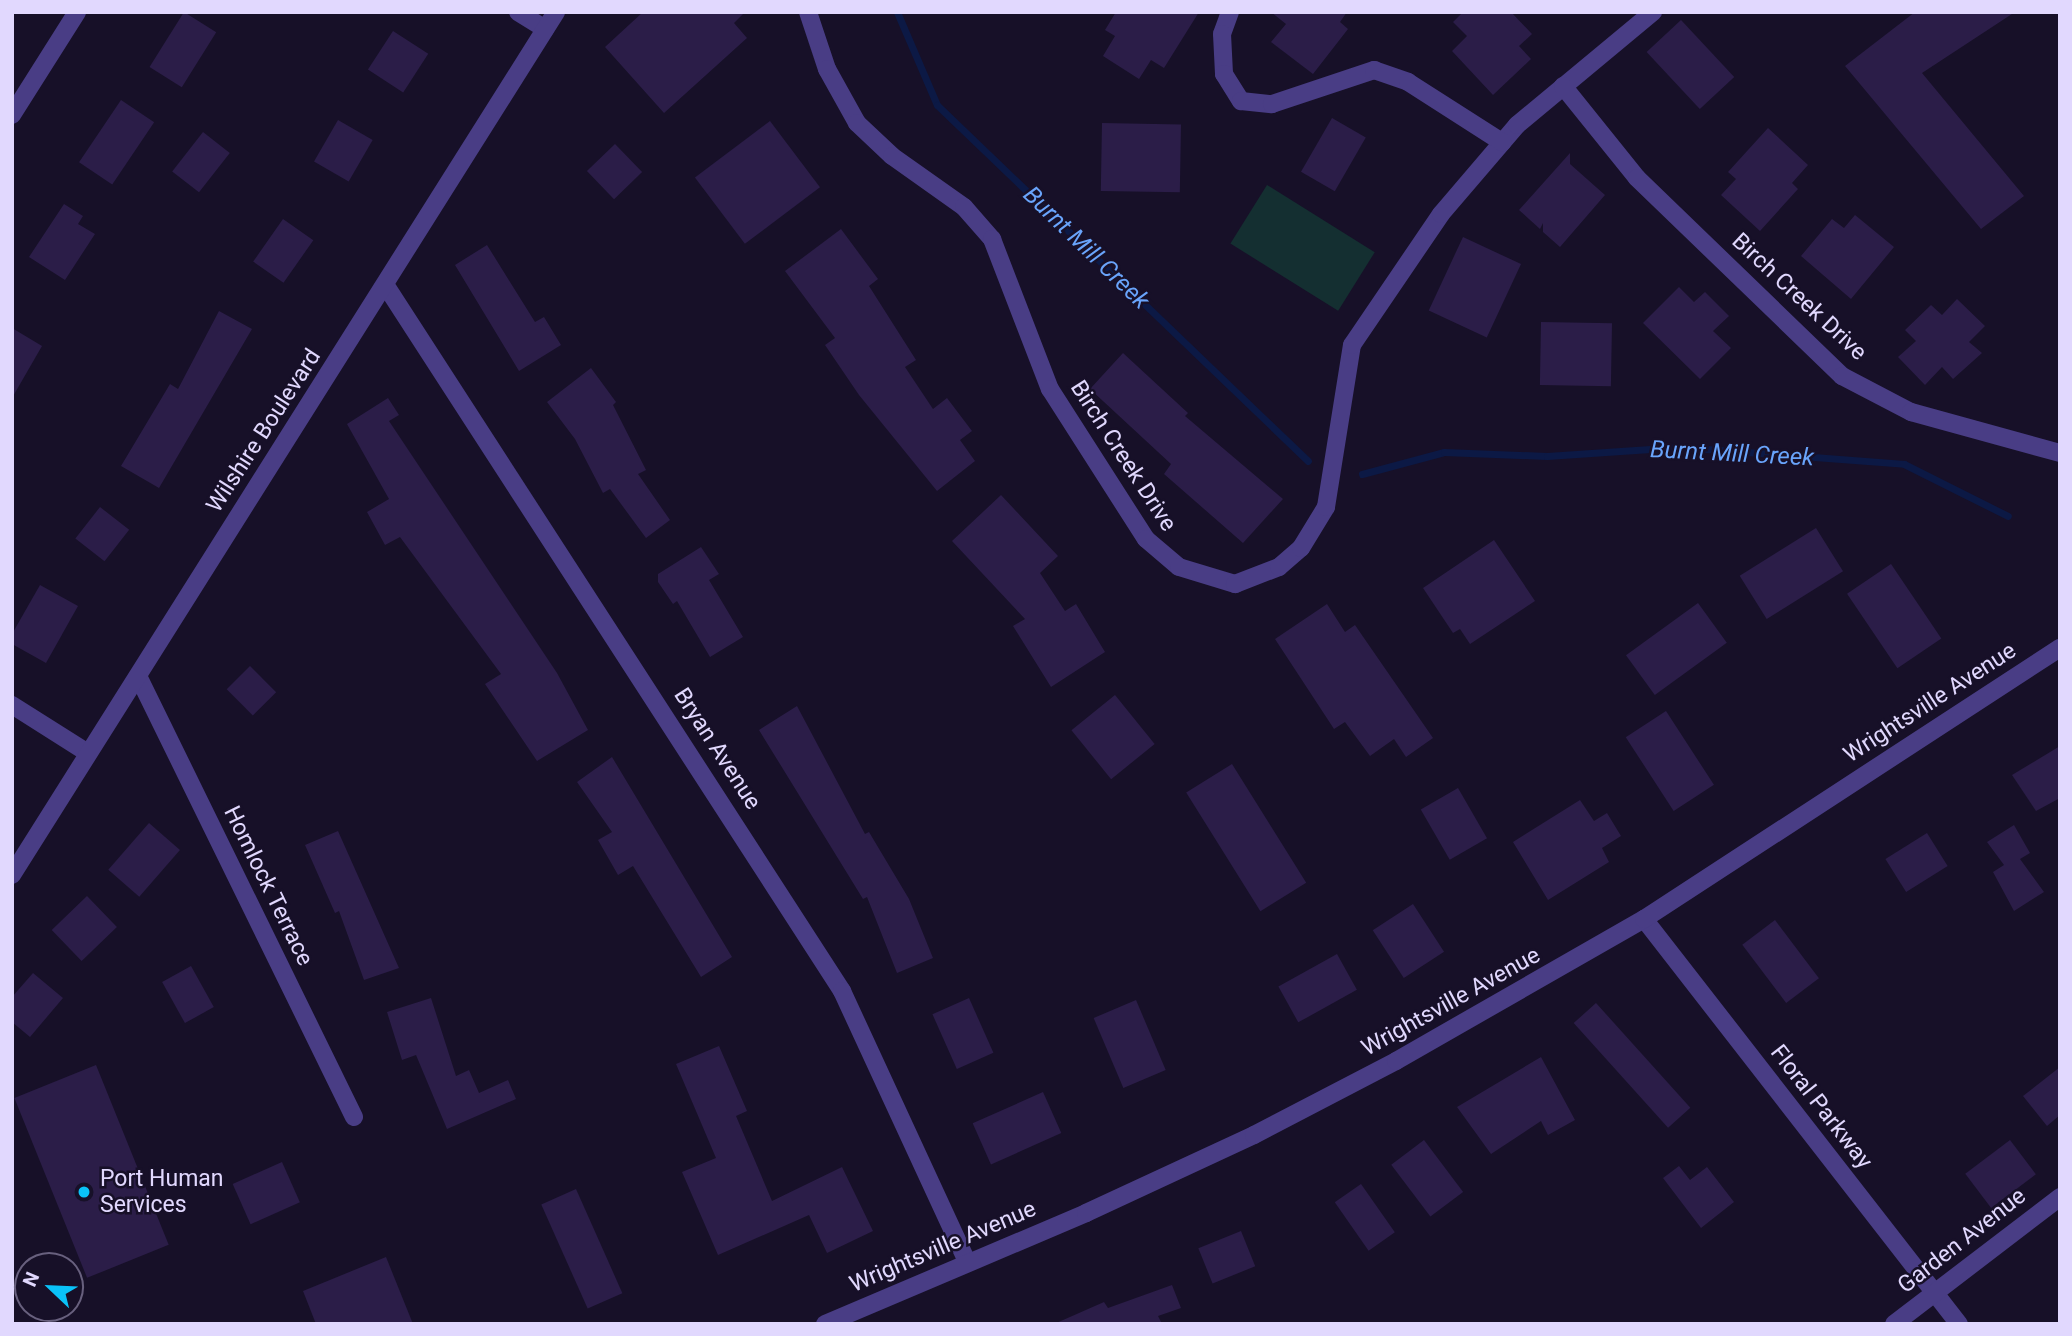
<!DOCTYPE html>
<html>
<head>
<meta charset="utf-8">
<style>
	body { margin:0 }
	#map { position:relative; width:2072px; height:1336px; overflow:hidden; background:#171028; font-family:Roboto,sans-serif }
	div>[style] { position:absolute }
	.green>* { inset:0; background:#142f31; transform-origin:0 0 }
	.stream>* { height:7px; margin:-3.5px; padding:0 3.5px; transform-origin:3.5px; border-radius:3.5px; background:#0c1945 }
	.building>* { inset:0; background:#2b1d48; transform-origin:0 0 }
	.minor>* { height:18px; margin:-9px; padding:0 9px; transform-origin:9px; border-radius:9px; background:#493d85 }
	.dots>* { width:19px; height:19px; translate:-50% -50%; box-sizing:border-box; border:4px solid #171028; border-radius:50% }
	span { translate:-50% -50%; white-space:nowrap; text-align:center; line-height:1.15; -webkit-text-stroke:5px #171028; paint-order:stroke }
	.street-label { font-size:23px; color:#e1d8fe }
	.poi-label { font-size:23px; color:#e1d8fe }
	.left { translate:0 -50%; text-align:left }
	.water-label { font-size:24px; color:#69a4fb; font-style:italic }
	.frame { position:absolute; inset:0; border:14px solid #e1d8fe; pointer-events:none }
	.north { position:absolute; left:14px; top:1252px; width:70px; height:70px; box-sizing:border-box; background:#171028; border:2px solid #68607e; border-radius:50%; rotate:293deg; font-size:19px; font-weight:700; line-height:28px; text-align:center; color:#e1d8fe }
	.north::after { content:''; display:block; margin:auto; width:24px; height:32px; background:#0ac2f8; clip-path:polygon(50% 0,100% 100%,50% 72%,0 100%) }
</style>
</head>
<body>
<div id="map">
	<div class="green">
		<div style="left:1267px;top:185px;width:127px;height:69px;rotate:32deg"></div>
	</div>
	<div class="stream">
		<div style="left:897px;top:12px;width:101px;rotate:66.7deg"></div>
		<div style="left:937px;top:105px;width:514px;rotate:43.82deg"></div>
		<div style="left:1362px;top:474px;width:85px;rotate:-15deg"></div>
		<div style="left:1444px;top:452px;width:103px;rotate:2.2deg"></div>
		<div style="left:1547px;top:456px;width:133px;rotate:-3.9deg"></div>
		<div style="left:1680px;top:447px;width:225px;rotate:4.3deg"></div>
		<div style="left:1904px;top:464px;width:116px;rotate:26.6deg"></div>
	</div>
	<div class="building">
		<div style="left:184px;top:12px;width:38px;height:65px;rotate:32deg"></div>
		<div style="clip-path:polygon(643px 12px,745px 12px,734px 23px,747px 38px,664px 113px,605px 47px)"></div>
		<div style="clip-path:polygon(1116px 12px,1199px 12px,1164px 68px,1151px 60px,1139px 79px,1103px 56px,1115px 36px,1105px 30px)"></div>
		<div style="clip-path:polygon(1271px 12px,1347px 12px,1340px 22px,1348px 29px,1313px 74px,1271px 42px,1286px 24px)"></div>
		<div style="clip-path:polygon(1463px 12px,1511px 12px,1532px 34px,1519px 46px,1531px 59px,1493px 95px,1452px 51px,1467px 36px,1453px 22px)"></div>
		<div style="clip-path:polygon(1915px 12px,2015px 12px,1922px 73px,2024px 196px,1981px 229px,1845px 66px)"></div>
		<div style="left:1681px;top:20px;width:78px;height:47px;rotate:47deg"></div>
		<div style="left:393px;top:31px;width:42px;height:46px;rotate:33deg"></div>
		<div style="left:121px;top:100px;width:40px;height:75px;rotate:34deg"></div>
		<div style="left:1332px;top:118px;width:39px;height:62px;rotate:30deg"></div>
		<div style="left:338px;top:120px;width:40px;height:48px;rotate:30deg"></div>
		<div style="left:770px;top:121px;width:83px;height:94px;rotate:53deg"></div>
		<div style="left:1102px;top:123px;width:79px;height:68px;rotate:1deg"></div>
		<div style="clip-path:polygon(1768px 128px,1808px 165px,1792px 183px,1798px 189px,1760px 231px,1721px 195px,1736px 179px,1728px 172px)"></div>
		<div style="left:203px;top:132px;width:34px;height:50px;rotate:38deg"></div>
		<div style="left:615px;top:144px;width:39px;height:39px;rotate:46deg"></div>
		<div style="clip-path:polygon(1570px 153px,1570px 164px,1605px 195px,1560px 247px,1543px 232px,1543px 223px,1540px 229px,1519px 210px)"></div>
		<div style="clip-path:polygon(64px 204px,83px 216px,78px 224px,95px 234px,65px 280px,29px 257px)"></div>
		<div style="clip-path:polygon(1855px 215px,1894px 247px,1851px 299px,1801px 256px,1832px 219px,1844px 228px)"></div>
		<div style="left:283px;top:219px;width:37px;height:52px;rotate:35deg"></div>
		<div style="clip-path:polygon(841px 229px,878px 279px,869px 286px,916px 360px,905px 367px,933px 409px,947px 398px,972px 431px,960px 440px,975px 461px,937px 491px,859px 395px,825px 345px,835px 338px,785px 271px)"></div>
		<div style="left:1463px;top:237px;width:64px;height:81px;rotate:25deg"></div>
		<div style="clip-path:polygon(487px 245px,535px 322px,544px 317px,561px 345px,519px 371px,455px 265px)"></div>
		<div style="clip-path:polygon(1679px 287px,1694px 302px,1705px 292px,1729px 316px,1713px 331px,1731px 348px,1700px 379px,1643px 323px)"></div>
		<div style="clip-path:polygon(1957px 299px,1985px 326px,1969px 342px,1982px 353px,1953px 379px,1942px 367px,1925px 385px,1898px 357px,1916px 341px,1905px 330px,1931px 305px,1942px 315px)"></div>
		<div style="clip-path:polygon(219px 311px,252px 329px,159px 488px,121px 466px,170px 384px,178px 389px)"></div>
		<div style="left:1541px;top:322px;width:71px;height:63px;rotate:1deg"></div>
		<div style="clip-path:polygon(12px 328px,42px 346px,12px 398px)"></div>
		<div style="clip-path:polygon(1123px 353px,1188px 413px,1185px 416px,1283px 499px,1243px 543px,1164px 474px,1171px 464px,1090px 389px)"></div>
		<div style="clip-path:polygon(591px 368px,616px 402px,613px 405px,646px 470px,638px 474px,670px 520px,646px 538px,610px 489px,603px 493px,575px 439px,547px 402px)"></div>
		<div style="clip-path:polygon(388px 398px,399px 415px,389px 421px,557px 673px,588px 730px,537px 761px,485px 684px,501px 674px,400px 537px,385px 545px,367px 512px,389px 499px,347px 424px)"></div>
		<div style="clip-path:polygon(1001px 495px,1058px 556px,1040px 573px,1065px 611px,1076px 604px,1105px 652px,1051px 687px,1013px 626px,1025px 619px,952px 541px)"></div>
		<div style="left:100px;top:507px;width:37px;height:40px;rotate:38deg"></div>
		<div style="left:1816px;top:528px;width:51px;height:90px;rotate:58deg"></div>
		<div style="clip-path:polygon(1494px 540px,1535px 601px,1470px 644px,1460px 629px,1453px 633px,1423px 588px)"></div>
		<div style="clip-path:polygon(701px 547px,719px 574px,709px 580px,743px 637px,710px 657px,677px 601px,673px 604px,658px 582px,658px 574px)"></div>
		<div style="left:1891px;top:564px;width:90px;height:53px;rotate:56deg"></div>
		<div style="clip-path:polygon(40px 585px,78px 606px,46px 663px,12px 644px,12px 634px)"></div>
		<div style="left:1698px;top:603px;width:49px;height:89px;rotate:54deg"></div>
		<div style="clip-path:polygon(1327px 604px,1345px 632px,1355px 625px,1433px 738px,1406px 757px,1394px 739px,1370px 756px,1345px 722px,1334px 729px,1275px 639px)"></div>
		<div style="left:250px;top:666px;width:37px;height:33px;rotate:45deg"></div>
		<div style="left:1115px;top:695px;width:63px;height:56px;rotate:51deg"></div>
		<div style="clip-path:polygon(797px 706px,865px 834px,869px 832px,909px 899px,933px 958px,897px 973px,867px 897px,863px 899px,759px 730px)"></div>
		<div style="left:1666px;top:711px;width:88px;height:48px;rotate:57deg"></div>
		<div style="clip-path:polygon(2060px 746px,2060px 798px,2036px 811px,2012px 775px)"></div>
		<div style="clip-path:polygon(612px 757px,732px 957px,701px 977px,633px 866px,618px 875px,598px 840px,612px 832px,577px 782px)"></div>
		<div style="left:1232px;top:764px;width:140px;height:54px;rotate:58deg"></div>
		<div style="left:1458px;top:788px;width:58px;height:43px;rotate:60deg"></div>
		<div style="clip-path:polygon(1580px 800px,1594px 821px,1607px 813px,1621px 836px,1602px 848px,1609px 862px,1548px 900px,1513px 842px)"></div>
		<div style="left:149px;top:823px;width:41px;height:62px;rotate:41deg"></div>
		<div style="clip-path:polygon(2014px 825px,2030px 853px,2020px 859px,2044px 892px,2014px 911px,1993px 872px,2004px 865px,1987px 842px)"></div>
		<div style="clip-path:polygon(338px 831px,399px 968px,364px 980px,339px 911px,335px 913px,305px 845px)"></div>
		<div style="left:1927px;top:833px;width:39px;height:49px;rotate:58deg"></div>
		<div style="left:87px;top:896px;width:43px;height:49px;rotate:46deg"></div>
		<div style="left:1413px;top:904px;width:57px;height:48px;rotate:57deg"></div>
		<div style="left:1775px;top:920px;width:73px;height:41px;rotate:53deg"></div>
		<div style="left:1337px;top:954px;width:41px;height:67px;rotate:61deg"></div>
		<div style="left:191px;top:966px;width:47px;height:33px;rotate:61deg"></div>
		<div style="clip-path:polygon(33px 973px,63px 998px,30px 1037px,12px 1022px,12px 997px)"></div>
		<div style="clip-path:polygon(431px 998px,456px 1076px,469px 1070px,479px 1093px,508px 1080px,516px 1099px,447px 1129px,416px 1055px,402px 1060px,387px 1012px)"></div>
		<div style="left:969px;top:998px;width:60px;height:40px;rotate:66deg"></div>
		<div style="left:1136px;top:1000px;width:76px;height:46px;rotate:67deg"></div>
		<div style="left:1596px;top:1003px;width:141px;height:30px;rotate:48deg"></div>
		<div style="clip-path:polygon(719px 1046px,747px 1111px,736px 1116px,772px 1201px,842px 1167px,873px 1231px,827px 1253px,809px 1215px,718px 1255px,682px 1172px,716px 1158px,676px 1064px)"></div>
		<div style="clip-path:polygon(1541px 1057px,1575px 1120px,1548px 1135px,1541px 1121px,1491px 1154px,1457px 1107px)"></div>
		<div style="left:96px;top:1065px;width:194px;height:88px;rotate:68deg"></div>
		<div style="clip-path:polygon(2060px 1067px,2060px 1115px,2047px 1126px,2023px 1096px)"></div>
		<div style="left:1043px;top:1092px;width:45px;height:77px;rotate:66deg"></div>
		<div style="left:1424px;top:1140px;width:65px;height:41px;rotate:53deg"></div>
		<div style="left:2010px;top:1140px;width:43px;height:56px;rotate:53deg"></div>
		<div style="left:282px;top:1162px;width:44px;height:54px;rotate:66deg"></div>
		<div style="clip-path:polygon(1679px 1166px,1690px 1180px,1707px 1167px,1734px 1202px,1701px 1228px,1663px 1178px)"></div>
		<div style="left:1361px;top:1184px;width:59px;height:32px;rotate:55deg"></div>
		<div style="left:576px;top:1189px;width:114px;height:38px;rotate:66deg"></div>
		<div style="left:1241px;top:1231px;width:38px;height:46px;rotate:68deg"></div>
		<div style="clip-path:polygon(386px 1257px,413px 1324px,316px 1324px,303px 1291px)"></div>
		<div style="clip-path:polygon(1172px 1285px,1181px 1308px,1158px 1316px,1162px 1324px,1054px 1324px,1104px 1302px,1108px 1308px)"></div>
	</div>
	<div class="minor">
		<div style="left:518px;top:12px;width:32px;rotate:32deg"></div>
		<div style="left:808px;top:12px;width:60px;rotate:71.6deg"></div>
		<div style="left:827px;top:69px;width:62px;rotate:60.9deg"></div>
		<div style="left:857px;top:123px;width:48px;rotate:43.3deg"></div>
		<div style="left:892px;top:156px;width:88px;rotate:35.3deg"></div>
		<div style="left:964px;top:207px;width:43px;rotate:48.8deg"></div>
		<div style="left:992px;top:239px;width:161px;rotate:68.9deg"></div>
		<div style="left:1050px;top:389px;width:178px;rotate:57.4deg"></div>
		<div style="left:1146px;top:539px;width:43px;rotate:40.3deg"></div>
		<div style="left:1179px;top:567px;width:59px;rotate:16.9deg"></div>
		<div style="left:1235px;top:584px;width:47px;rotate:-21.1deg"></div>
		<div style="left:1279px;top:567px;width:29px;rotate:-41deg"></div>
		<div style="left:1301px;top:548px;width:48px;rotate:-58.6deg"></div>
		<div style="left:1326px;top:507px;width:164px;rotate:-80.9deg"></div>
		<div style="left:1352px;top:345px;width:158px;rotate:-55.8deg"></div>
		<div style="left:1441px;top:214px;width:117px;rotate:-49.5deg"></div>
		<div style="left:1517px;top:125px;width:177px;rotate:-39.7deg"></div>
		<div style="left:1230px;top:12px;width:23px;rotate:110deg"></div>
		<div style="left:1222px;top:34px;width:40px;rotate:87.1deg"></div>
		<div style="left:1224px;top:74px;width:32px;rotate:58deg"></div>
		<div style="left:1241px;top:101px;width:31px;rotate:6deg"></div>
		<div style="left:1272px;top:104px;width:108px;rotate:-18.4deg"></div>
		<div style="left:1374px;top:70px;width:36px;rotate:19deg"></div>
		<div style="left:1408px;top:82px;width:112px;rotate:32.6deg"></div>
		<div style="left:1563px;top:86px;width:118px;rotate:51.2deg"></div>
		<div style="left:1637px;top:178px;width:285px;rotate:44deg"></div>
		<div style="left:1842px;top:376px;width:78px;rotate:27.6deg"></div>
		<div style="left:1911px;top:412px;width:155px;rotate:15.4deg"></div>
		<div style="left:12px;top:115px;width:122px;rotate:-57.7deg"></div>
		<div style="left:386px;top:286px;width:840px;rotate:57.1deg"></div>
		<div style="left:842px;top:991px;width:298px;rotate:65.2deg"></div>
		<div style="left:138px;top:676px;width:491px;rotate:63.9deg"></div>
		<div style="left:12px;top:705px;width:90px;rotate:32.3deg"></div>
		<div style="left:12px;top:875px;width:1020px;rotate:-57.77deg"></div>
		<div style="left:1644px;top:919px;width:513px;rotate:52.13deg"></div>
		<div style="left:825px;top:1324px;width:284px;rotate:-23deg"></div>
		<div style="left:1086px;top:1213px;width:185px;rotate:-24.9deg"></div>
		<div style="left:1254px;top:1135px;width:160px;rotate:-27.5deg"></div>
		<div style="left:1396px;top:1061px;width:286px;rotate:-29.8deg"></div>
		<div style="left:1644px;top:919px;width:496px;rotate:-33.1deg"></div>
		<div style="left:1894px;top:1324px;width:209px;rotate:-37.4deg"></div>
	</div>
	<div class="dots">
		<div style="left:84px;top:1192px;background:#0ac2f8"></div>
	</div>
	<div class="street-label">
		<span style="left:1799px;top:297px;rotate:43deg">Birch Creek Drive</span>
		<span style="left:264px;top:431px;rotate:-57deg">Wilshire Boulevard</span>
		<span style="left:1123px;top:456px;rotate:57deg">Birch Creek Drive</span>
		<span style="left:1930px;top:703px;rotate:-33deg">Wrightsville Avenue</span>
		<span style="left:717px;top:749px;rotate:57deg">Bryan Avenue</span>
		<span style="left:268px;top:886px;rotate:64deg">Homlock Terrace</span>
		<span style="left:1451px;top:1002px;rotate:-29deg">Wrightsville Avenue</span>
		<span style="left:1821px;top:1107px;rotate:52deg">Floral Parkway</span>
		<span style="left:1962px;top:1241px;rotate:-38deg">Garden Avenue</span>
		<span style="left:943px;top:1247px;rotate:-23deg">Wrightsville Avenue</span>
	</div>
	<div class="poi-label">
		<span class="left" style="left:100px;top:1192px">Port Human<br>Services</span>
	</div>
	<div class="water-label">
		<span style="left:1086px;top:248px;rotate:44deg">Burnt Mill Creek</span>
		<span style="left:1732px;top:454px;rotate:3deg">Burnt Mill Creek</span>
	</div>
	<div class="frame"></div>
	<div class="north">N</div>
</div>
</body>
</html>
